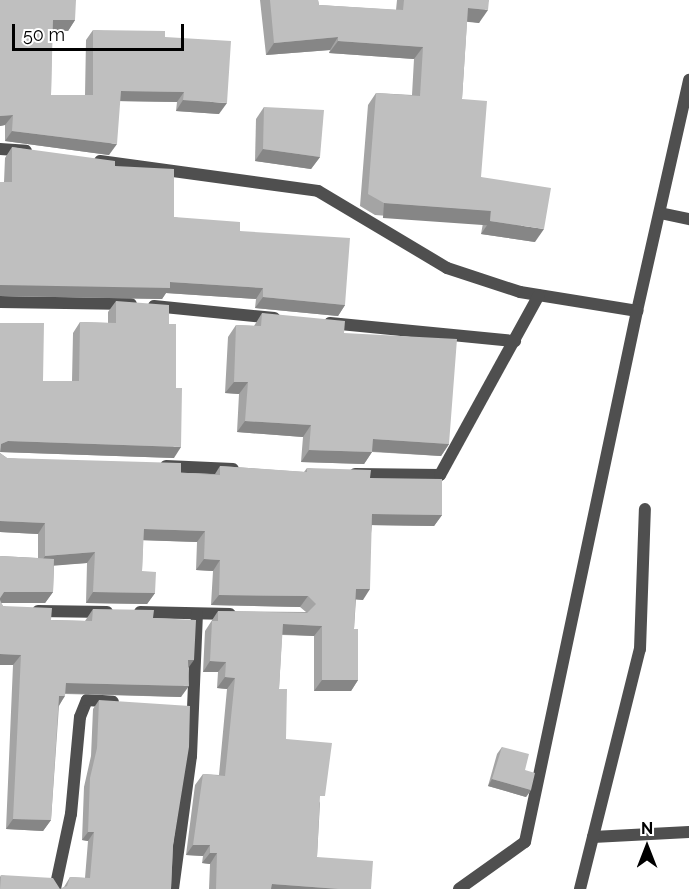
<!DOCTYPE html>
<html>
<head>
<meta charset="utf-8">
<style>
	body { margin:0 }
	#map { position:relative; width:689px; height:889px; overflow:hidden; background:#fff; font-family:Raleway,sans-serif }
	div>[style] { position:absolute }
	.street>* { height:12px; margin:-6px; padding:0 6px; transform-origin:6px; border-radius:6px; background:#4f4f4f }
	.wall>* { inset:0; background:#a4a4a4 }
	.shaded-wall>* { inset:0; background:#868686; transform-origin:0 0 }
	.building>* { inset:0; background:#bfbfbf }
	span { translate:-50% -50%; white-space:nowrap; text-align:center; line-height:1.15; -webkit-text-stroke:6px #fff; paint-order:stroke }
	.north { position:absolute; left:617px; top:817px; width:60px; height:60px; -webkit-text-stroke:4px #fff; paint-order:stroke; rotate:0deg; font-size:16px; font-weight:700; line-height:24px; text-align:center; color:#000 }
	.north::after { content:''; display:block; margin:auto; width:21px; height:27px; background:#000; clip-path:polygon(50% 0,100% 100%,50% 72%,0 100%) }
	.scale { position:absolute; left:12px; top:24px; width:172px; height:27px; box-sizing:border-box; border:3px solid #000; border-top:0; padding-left:8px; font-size:18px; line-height:21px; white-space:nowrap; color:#000; -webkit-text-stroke:4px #fff; paint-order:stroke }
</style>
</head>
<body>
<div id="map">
	<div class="street">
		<div style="left:0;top:149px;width:26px;rotate:4deg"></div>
		<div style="left:100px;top:161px;width:220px;rotate:7.8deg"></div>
		<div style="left:318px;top:191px;width:150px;rotate:30.8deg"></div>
		<div style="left:447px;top:268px;width:77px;rotate:18.2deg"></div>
		<div style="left:520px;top:292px;width:119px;rotate:9.2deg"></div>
		<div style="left:637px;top:311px;width:237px;rotate:-77.3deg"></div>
		<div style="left:660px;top:213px;width:30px;rotate:12deg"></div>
		<div style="left:0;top:302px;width:131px;rotate:0.9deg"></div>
		<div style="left:154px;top:306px;width:121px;rotate:5.7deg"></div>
		<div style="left:330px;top:323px;width:186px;rotate:5.6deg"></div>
		<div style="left:166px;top:466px;width:67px;rotate:2.6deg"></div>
		<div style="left:355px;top:474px;width:85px;rotate:0.7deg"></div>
		<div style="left:440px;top:475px;width:205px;rotate:-61.2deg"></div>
		<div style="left:38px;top:611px;width:69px;rotate:0.8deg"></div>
		<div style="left:140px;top:612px;width:90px;rotate:1.3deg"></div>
		<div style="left:593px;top:837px;width:96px;rotate:-3deg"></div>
		<div style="left:55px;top:889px;width:77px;rotate:-78deg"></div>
		<div style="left:71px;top:814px;width:97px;rotate:-84.7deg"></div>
		<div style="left:80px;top:717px;width:18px;rotate:-68deg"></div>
		<div style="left:87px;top:700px;width:26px;rotate:4deg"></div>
		<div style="left:173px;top:889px;width:134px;rotate:-82.3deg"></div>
		<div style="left:191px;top:756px;width:142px;rotate:-87.6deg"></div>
		<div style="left:459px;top:889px;width:81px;rotate:-35.5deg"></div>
		<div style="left:525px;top:842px;width:543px;rotate:-78.09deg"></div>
		<div style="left:580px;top:889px;width:247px;rotate:-76deg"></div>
		<div style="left:640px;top:649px;width:140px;rotate:-88deg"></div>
	</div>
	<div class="wall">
		<div style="clip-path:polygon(0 0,75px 20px,68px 31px,52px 30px,51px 95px,85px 95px,86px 40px,93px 30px,165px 37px,219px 114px,176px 111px,177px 102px,120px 101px,109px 155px,5px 141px,5px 125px,0 126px)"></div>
		<div style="clip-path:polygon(260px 0,318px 0,319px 5px,396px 10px,397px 0,489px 0,479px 23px,467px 21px,462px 99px,481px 177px,535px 242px,481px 234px,483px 223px,375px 215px,360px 206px,368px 105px,376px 93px,412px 95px,414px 59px,329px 53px,330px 50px,266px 55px)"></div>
		<div style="clip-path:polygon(264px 107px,320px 157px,311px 169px,255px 161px,256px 119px)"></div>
		<div style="clip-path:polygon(12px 147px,115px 166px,174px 217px,240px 231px,345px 305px,338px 316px,255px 308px,256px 299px,166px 293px,162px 299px,0 296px,0 182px,4px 182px,5px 158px)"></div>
		<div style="clip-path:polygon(116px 301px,169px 324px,174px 458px,0 452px,0 453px,7px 458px,181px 473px,215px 474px,220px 466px,304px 472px,307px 468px,370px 478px,442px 515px,434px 526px,372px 525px,363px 600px,356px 599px,354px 629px,358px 680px,351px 691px,314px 691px,314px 636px,282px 635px,279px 689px,286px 739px,320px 803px,317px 857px,371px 889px,209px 889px,210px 864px,202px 863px,203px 856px,186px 855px,195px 785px,203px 774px,219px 775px,227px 689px,217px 688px,218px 672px,203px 672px,205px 631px,218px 611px,306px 612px,300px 607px,211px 605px,213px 571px,196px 570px,197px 542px,143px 540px,142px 571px,155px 593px,147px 604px,86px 603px,87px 563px,54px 565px,53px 592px,45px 603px,1px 603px,3px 606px,51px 620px,85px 621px,93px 609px,153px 618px,188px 668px,181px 697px,65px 694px,59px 706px,51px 820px,43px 831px,6px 829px,13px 665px,0 665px,0 556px,38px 558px,38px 534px,0 532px,0 323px,43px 381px,72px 381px,73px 333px,80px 322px,108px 323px,108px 312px)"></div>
		<div style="clip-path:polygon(262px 313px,344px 333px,449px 444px,441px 456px,372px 452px,364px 464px,301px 462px,303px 437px,237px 432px,239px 394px,225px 393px,228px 337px,236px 325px,254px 326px)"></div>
		<div style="clip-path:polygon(99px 700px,173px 846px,171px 889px,0 889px,0 877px,1px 875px,60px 889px,64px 887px,70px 877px,85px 878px,88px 841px,82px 840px,84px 787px,91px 756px,93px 709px)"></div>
		<div style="clip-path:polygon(502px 747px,525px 770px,531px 790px,526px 797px,488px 786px,497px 754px)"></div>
	</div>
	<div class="shaded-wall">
		<div style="clip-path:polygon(468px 8px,488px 10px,479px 23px,459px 21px)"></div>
		<div style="clip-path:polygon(53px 20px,75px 20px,68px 31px,45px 30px)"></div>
		<div style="clip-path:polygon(338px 37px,330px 50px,266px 55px,274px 43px)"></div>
		<div style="clip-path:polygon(338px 41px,423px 47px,414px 59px,329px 53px)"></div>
		<div style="clip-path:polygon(121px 91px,184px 92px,177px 102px,113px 101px)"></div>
		<div style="clip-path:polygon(183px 100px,227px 103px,219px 114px,176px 111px)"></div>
		<div style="clip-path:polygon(13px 115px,5px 125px,0 126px,0 116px)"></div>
		<div style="clip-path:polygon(12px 131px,117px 144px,109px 155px,5px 141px)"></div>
		<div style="clip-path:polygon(263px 149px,320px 157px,311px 169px,255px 161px)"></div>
		<div style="left:384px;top:203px;width:107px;height:15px;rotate:4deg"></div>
		<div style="clip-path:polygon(490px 221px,544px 229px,535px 242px,481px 234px)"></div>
		<div style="clip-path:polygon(170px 282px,263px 288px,256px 299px,166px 293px,162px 299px,0 296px,0 285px)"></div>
		<div style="clip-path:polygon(263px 297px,345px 305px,338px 316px,255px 308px)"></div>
		<div style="clip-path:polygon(234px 382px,248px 382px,239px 394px,225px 393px)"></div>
		<div style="clip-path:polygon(245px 421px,311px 425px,303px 437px,237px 432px)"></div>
		<div style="clip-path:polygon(373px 439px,449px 444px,441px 456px,365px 451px)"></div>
		<div style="clip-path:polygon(8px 441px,181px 447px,174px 458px,0 452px,1px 444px)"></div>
		<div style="clip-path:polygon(309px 450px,372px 452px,364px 464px,301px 462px)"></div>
		<div style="clip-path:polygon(372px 514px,442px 515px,434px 526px,365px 525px)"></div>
		<div style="clip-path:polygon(0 521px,45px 523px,38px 534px,0 532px)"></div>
		<div style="clip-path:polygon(144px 529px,205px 531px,197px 542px,136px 540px)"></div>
		<div style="clip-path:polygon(95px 552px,87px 563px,38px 567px,45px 556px)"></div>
		<div style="clip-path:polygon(204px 559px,220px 560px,213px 571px,196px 570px)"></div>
		<div style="clip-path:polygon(356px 589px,370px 589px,363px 600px,349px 599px)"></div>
		<div style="clip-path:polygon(4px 592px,53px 592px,45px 603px,0 603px,0 598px)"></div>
		<div style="clip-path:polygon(93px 592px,155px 593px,147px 604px,86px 603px)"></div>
		<div style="clip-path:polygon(219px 595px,308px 596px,300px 607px,211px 605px)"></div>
		<div style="clip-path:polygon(283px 624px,322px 626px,314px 636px,276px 634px)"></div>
		<div style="clip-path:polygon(0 654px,21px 655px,13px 665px,0 665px)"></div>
		<div style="clip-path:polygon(188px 660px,194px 660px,186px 671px)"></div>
		<div style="clip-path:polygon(210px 661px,226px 662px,218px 672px,203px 672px)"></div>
		<div style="clip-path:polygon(225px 677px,235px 678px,227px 689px,217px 688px)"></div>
		<div style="clip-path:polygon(322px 680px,358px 680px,351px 691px,314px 691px)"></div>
		<div style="clip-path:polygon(66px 683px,189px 686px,181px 697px,58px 693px)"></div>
		<div style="clip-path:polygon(59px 696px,65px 696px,58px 707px)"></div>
		<div style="clip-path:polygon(492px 779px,531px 790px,526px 797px,488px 786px)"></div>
		<div style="clip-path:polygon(13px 819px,51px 820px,43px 831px,6px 829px)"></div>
		<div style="clip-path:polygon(88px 832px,94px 832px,88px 841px,82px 840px)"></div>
		<div style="clip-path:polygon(193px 845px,210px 845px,203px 856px,186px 855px)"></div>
		<div style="clip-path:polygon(210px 853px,217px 853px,210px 864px,202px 863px)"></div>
		<div style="clip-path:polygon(272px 884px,339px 889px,268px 889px)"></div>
	</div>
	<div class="building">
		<div style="clip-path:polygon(0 0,76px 0,75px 20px,53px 20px,51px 95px,93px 95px,93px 30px,165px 31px,165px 37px,231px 41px,227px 103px,183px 100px,184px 92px,121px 91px,117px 144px,12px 131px,13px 115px,0 116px)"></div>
		<div style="clip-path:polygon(270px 0,318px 0,319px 5px,403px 10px,404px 0,489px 0,488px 10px,468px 8px,462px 99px,487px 101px,481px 177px,551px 188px,544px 229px,490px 221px,491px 211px,384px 203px,368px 194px,376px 93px,420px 96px,423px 47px,338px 41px,338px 37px,274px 43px)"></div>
		<div style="clip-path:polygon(264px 107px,324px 110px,320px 157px,263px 149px)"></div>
		<div style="clip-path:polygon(12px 147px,115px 161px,115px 166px,174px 169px,174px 217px,240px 222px,240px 231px,350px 238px,345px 305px,263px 297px,263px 288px,170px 282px,170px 288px,0 285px,0 182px,12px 182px)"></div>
		<div style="clip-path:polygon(116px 301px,169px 305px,169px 324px,176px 324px,176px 388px,182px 388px,181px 447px,8px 441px,1px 444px,0 453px,7px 458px,181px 463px,181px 473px,220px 475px,220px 466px,307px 472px,307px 468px,371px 470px,370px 478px,442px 479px,442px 515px,372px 514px,370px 589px,356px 589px,354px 629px,358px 629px,358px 680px,322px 680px,322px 626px,283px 624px,279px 689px,287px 689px,286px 739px,332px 743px,325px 796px,320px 796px,317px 857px,373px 861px,371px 889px,339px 889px,272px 884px,271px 889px,216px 889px,217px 853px,210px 853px,210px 845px,193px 845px,203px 774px,225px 776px,235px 678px,225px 677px,226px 662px,210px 661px,212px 621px,218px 621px,218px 611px,307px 613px,316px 604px,308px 596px,219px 595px,220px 560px,204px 559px,205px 531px,144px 529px,142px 571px,156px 572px,155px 593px,93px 592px,95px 552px,45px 556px,45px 523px,0 521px,0 323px,44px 323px,43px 381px,79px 381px,80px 322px,116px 323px)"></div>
		<div style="clip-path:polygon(262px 313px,345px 321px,344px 333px,457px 339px,449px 444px,373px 439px,372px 452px,309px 450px,311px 425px,245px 421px,248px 382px,234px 382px,236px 325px,261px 326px)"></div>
		<div style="clip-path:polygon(0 556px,54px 559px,53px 592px,4px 592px,0 598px)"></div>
		<div style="clip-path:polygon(0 600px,3px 606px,52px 608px,51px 620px,92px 621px,93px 609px,154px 610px,153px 618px,196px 620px,194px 660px,188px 660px,189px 686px,66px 683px,65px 696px,59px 696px,51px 820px,13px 819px,21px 655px,0 654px)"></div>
		<div style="clip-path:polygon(99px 700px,190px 706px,189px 747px,173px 846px,171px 889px,0 889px,1px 875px,53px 878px,60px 889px,67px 886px,70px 877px,90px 878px,94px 832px,88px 832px,90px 778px,97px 748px)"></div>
		<div style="clip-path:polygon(502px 747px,529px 754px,525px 770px,535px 773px,531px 790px,492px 779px)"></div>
	</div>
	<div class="north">N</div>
	<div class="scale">50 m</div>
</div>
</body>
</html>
